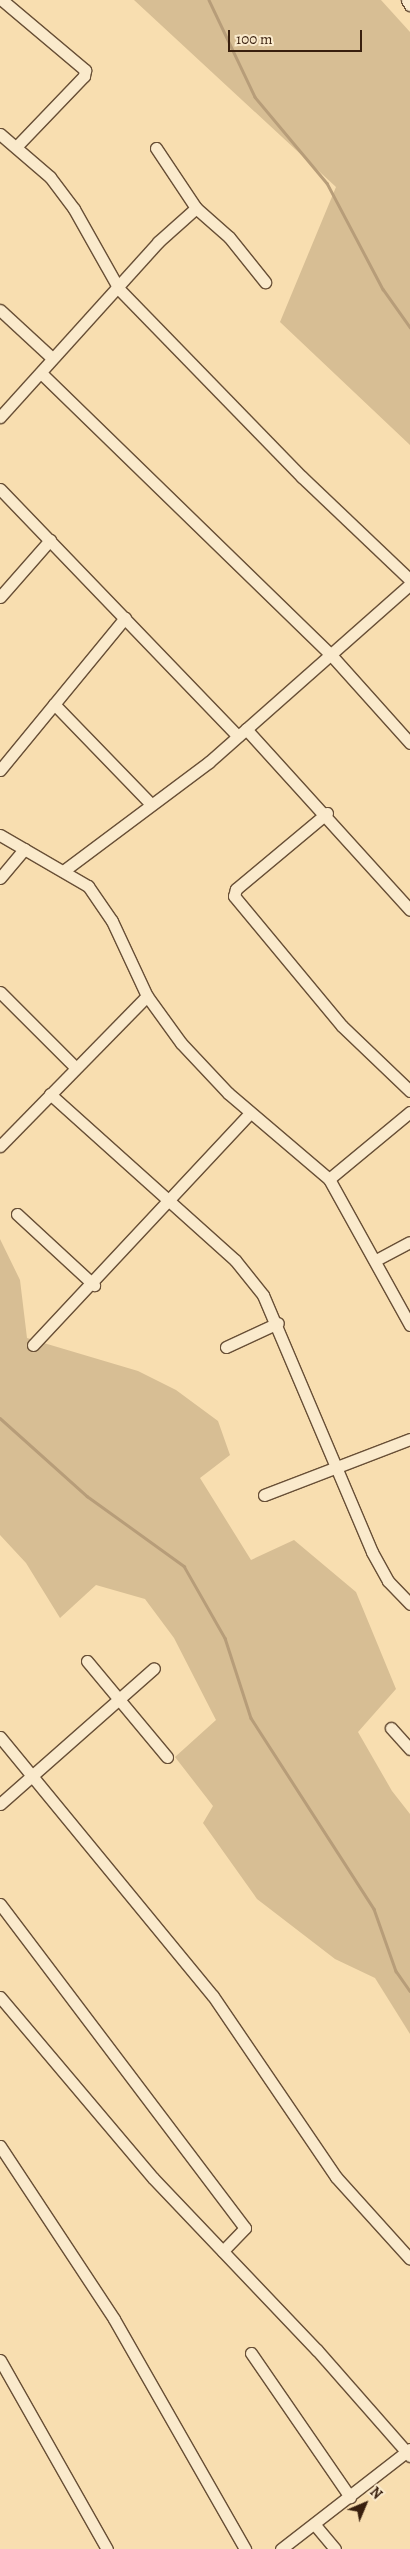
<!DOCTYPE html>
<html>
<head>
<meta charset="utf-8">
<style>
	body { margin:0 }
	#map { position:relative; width:410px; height:2549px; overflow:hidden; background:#f8deb0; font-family:Alegreya,serif }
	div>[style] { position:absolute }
	.green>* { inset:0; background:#d7be94 }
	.stream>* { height:2.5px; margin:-1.25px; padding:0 1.25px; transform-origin:1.25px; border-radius:1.25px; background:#b79d79 }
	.roads { filter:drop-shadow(1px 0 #684f36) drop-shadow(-1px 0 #684f36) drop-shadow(0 1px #684f36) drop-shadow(0 -1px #684f36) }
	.minor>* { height:11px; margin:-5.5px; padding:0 5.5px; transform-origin:5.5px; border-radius:5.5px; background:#faeacc }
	span { translate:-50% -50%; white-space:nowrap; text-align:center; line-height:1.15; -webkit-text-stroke:5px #faeacc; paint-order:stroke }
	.north { position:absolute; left:340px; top:2479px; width:50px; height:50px; -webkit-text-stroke:4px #faeacc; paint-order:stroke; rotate:45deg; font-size:14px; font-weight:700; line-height:20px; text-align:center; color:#381f0e }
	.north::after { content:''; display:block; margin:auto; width:18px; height:22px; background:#381f0e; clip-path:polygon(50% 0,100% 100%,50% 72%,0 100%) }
	.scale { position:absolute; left:228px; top:30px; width:134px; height:22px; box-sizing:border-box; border:2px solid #381f0e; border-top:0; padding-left:6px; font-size:15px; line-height:18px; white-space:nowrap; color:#381f0e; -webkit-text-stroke:4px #faeacc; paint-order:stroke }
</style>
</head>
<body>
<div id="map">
	<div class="green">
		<div style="clip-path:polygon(134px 0,381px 0,410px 32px,410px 445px,280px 322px,336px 187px)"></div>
		<div style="clip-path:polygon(0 1239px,20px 1280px,27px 1338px,138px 1371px,176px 1390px,218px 1421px,230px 1455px,200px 1478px,251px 1560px,294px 1540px,356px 1592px,396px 1689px,358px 1732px,392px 1791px,410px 1814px,410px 2034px,375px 1978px,335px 1959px,257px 1899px,203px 1823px,213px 1806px,175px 1757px,216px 1720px,174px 1638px,145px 1599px,96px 1585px,60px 1618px,26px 1563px,0 1535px)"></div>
	</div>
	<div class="stream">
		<div style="left:209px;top:0;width:107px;rotate:64.6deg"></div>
		<div style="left:255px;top:97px;width:112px;rotate:50.1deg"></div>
		<div style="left:327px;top:183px;width:120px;rotate:62.2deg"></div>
		<div style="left:383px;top:289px;width:47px;rotate:54.6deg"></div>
		<div style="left:0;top:1418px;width:117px;rotate:41.9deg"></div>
		<div style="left:87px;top:1496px;width:120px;rotate:35.8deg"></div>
		<div style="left:184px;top:1566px;width:83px;rotate:60.3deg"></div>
		<div style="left:225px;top:1638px;width:84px;rotate:72deg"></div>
		<div style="left:251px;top:1718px;width:227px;rotate:57.2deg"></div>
		<div style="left:374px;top:1909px;width:66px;rotate:70.5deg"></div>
		<div style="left:396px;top:1971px;width:24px;rotate:55deg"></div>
	</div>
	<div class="roads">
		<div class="minor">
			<div style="left:2px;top:0;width:109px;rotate:40.1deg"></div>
			<div style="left:85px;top:70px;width:6px;rotate:99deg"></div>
			<div style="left:84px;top:76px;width:98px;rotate:133.8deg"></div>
			<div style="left:407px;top:0;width:6px;rotate:59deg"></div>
			<div style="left:0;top:134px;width:66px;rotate:40.7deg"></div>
			<div style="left:50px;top:177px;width:40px;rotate:53deg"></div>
			<div style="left:74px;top:209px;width:92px;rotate:60.6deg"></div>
			<div style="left:119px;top:289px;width:262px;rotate:45.8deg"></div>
			<div style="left:302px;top:477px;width:149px;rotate:43.6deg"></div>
			<div style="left:156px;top:148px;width:72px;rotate:56.3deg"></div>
			<div style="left:196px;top:208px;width:44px;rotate:41.3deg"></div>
			<div style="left:229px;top:237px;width:58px;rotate:51.3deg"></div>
			<div style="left:0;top:310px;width:71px;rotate:42.7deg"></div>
			<div style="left:41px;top:373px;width:406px;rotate:44.2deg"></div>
			<div style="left:332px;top:656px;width:117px;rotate:48.1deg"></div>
			<div style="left:0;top:417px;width:236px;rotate:-47.9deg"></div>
			<div style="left:158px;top:242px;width:51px;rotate:-41.8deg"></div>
			<div style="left:0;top:489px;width:343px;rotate:46.1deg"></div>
			<div style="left:0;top:597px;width:76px;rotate:-48.7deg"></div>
			<div style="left:54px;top:704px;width:139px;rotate:45.9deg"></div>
			<div style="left:246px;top:729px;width:244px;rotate:47.8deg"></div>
			<div style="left:0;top:770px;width:197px;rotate:-50.6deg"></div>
			<div style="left:327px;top:813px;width:119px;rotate:140.1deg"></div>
			<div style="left:236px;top:889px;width:7px;rotate:106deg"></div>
			<div style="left:234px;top:896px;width:169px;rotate:50.3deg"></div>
			<div style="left:342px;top:1026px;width:94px;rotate:43.7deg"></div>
			<div style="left:0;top:835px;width:102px;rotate:30.1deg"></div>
			<div style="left:88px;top:886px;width:42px;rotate:55.6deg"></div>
			<div style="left:112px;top:921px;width:83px;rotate:65deg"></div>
			<div style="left:147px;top:996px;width:58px;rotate:54.1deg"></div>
			<div style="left:181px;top:1043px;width:69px;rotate:46.8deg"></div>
			<div style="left:228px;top:1093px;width:133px;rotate:40.4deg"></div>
			<div style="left:329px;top:1179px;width:167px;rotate:61deg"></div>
			<div style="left:66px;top:869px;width:179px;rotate:-36.8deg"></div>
			<div style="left:209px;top:762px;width:268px;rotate:-41.5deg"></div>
			<div style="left:0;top:878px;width:38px;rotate:-50deg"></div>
			<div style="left:0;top:992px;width:107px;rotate:45deg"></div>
			<div style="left:50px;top:1094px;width:249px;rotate:41.9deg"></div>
			<div style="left:235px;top:1260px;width:45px;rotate:51.3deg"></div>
			<div style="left:263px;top:1295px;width:279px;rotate:67deg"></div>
			<div style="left:372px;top:1552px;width:33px;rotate:61deg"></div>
			<div style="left:388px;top:1581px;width:32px;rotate:46deg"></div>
			<div style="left:0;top:1146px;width:210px;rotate:-45.6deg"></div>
			<div style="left:329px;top:1179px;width:105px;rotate:-39.6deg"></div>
			<div style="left:17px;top:1214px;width:105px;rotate:42.7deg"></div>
			<div style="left:376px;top:1260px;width:38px;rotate:-28deg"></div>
			<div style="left:33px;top:1345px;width:318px;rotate:-46.9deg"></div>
			<div style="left:226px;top:1347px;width:57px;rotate:-24.8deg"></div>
			<div style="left:264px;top:1495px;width:156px;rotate:-21deg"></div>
			<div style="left:87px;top:1661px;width:125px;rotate:50.2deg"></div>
			<div style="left:391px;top:1728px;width:28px;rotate:48deg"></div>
			<div style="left:0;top:1737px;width:335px;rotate:50.6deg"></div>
			<div style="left:213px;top:1996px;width:219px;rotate:55.8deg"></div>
			<div style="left:336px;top:2177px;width:110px;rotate:47.9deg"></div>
			<div style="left:0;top:1804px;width:205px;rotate:-41.4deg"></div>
			<div style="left:0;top:1904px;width:406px;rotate:52.9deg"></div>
			<div style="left:245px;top:2228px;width:32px;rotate:134deg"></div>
			<div style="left:0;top:1997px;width:237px;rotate:49.8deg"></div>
			<div style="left:153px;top:2178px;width:238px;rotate:46.4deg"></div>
			<div style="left:317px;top:2350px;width:141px;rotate:48.7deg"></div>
			<div style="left:0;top:2146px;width:207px;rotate:56.6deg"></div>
			<div style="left:114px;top:2319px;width:265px;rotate:60.3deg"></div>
			<div style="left:251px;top:2353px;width:175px;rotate:55.5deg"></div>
			<div style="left:0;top:2360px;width:217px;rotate:60.5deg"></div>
			<div style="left:315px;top:2525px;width:31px;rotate:50deg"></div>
			<div style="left:281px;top:2549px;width:163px;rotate:-37.8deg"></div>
		</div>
	</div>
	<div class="north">N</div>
	<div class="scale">100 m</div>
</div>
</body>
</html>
